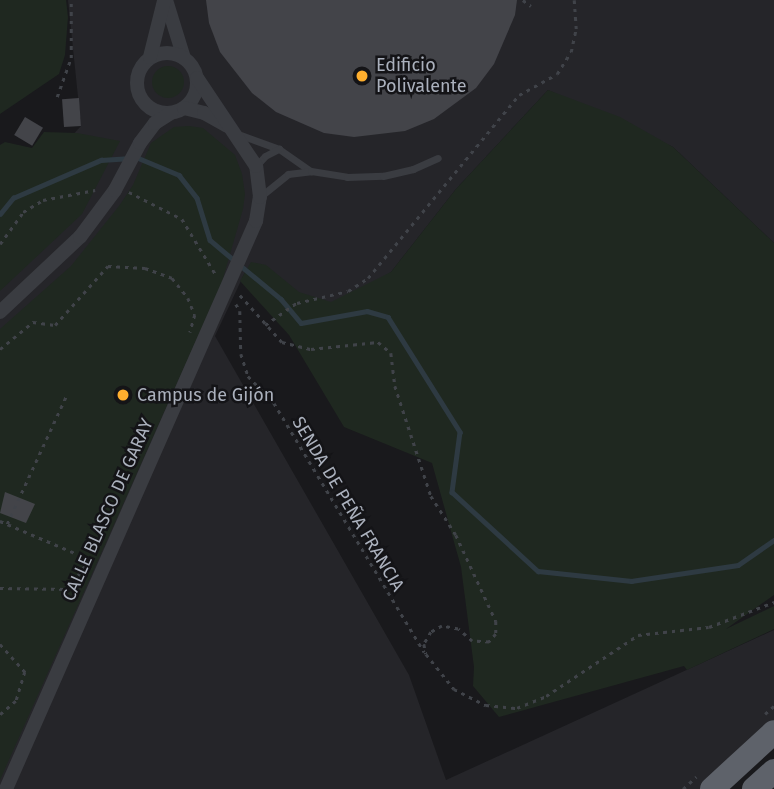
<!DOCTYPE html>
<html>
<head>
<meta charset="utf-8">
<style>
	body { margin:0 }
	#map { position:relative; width:774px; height:789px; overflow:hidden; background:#19191c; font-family:"Fira Sans",sans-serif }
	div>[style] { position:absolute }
	.built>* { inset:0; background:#252529 }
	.green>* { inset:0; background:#1f2820 }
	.round { border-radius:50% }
	.stream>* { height:4.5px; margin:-2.25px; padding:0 2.25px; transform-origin:2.25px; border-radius:2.25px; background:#2e3a42 }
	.building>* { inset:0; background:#434449; transform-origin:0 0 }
	.path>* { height:2.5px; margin-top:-1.25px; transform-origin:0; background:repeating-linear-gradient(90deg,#404349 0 3.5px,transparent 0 8.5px) }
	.service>* { height:7px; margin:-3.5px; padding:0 3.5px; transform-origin:3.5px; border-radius:3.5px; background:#3a3c41 }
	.minor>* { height:14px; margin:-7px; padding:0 7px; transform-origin:7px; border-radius:7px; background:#3a3c41 }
	.minor>.ring { margin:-7px; padding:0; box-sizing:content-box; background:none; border:14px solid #3a3c41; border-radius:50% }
	.trunk>* { height:24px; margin:-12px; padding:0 12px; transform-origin:12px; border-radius:12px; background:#5e626a }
	.dots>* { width:19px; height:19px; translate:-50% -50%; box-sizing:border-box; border:4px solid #141417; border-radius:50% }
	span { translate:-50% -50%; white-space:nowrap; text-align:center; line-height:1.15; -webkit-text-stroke:5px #141417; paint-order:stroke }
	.poi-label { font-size:18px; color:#abb1bd }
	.left { translate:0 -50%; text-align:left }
	.street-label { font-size:18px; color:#abb1bd }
</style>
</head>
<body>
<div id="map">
	<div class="built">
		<div style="clip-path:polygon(68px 0,774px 0,774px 243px,673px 147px,548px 90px,456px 189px,391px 272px,311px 324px,247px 268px,215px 336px,409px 675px,446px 780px,774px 630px,774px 732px,712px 789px,0 789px,0 164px,26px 185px,81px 126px)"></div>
	</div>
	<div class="green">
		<div style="clip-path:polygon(0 0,66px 0,68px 17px,65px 55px,59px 74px,0 114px)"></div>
		<div class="round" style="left:152px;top:66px;width:32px;height:32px"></div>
		<div style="clip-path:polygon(548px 90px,620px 117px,673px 147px,774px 243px,774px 595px,726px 629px,774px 606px,774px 629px,687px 670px,684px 666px,499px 717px,473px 686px,474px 667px,461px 567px,432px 463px,344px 427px,289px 335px,240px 281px,251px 262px,266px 265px,299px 292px,331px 302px,391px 272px,456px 189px)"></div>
		<div style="clip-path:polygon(189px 126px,203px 128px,235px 155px,242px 174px,245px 194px,243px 209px,222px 282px,0 780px,0 329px,71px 266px,119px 206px,133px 185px,151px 143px,174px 127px)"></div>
		<div style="clip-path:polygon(44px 132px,77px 133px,120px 141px,82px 214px,0 291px,0 145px,5px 142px,32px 148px)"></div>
	</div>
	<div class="stream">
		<div style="left:136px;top:157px;width:47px;rotate:22.7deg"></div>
		<div style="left:179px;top:175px;width:29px;rotate:52deg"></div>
		<div style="left:197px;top:198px;width:44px;rotate:72.8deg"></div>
		<div style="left:210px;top:240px;width:31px;rotate:40deg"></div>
		<div style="left:0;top:214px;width:21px;rotate:-51deg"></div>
		<div style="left:13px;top:198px;width:96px;rotate:-23.4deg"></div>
		<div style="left:101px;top:160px;width:26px;rotate:-4deg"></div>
		<div style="left:241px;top:266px;width:52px;rotate:39.5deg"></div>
		<div style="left:281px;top:299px;width:31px;rotate:50deg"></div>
		<div style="left:301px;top:323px;width:67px;rotate:-10.3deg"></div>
		<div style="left:367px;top:311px;width:22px;rotate:16deg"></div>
		<div style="left:388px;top:317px;width:136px;rotate:57.9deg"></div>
		<div style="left:460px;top:432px;width:61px;rotate:97.6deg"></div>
		<div style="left:452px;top:492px;width:117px;rotate:42.6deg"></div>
		<div style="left:538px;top:571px;width:94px;rotate:6.1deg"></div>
		<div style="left:631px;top:581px;width:108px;rotate:-8.5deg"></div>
		<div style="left:738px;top:565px;width:44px;rotate:-34.8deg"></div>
	</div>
	<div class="building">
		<div style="clip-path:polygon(206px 0,517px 0,515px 15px,494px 64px,476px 88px,434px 119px,405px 131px,354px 137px,324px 133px,276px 112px,252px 93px,220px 52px,209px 23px)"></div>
		<div style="left:79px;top:98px;width:28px;height:17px;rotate:86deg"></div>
		<div style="left:25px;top:117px;width:21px;height:21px;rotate:31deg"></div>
		<div style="clip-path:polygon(5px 492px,35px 504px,26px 523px,0 513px)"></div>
	</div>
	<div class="path">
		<div style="left:523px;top:0;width:10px;rotate:37deg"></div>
		<div style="left:57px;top:97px;width:41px;rotate:-70.3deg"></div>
		<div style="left:71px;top:58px;width:58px;rotate:-90deg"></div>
		<div style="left:129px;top:192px;width:59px;rotate:27deg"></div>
		<div style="left:182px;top:219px;width:66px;rotate:58.7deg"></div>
		<div style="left:0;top:244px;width:39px;rotate:-54deg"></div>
		<div style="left:23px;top:212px;width:23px;rotate:-31deg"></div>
		<div style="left:43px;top:200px;width:53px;rotate:-10.9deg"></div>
		<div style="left:240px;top:295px;width:63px;rotate:48.2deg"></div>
		<div style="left:282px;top:342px;width:30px;rotate:14deg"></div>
		<div style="left:311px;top:349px;width:67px;rotate:-6deg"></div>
		<div style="left:378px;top:342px;width:17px;rotate:40deg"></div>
		<div style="left:391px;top:353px;width:33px;rotate:83deg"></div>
		<div style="left:395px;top:386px;width:116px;rotate:71.9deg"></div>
		<div style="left:431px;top:496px;width:46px;rotate:57.3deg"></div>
		<div style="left:456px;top:535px;width:95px;rotate:65.1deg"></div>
		<div style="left:496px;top:621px;width:13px;rotate:90deg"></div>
		<div style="left:496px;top:634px;width:11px;rotate:131deg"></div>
		<div style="left:489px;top:642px;width:17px;rotate:-177deg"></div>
		<div style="left:472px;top:641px;width:18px;rotate:-139deg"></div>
		<div style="left:458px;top:629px;width:16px;rotate:-169deg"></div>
		<div style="left:442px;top:626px;width:13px;rotate:151deg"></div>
		<div style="left:431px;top:632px;width:14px;rotate:120deg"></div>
		<div style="left:424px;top:644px;width:10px;rotate:79deg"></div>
		<div style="left:426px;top:654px;width:45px;rotate:51.3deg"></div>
		<div style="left:454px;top:689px;width:36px;rotate:27deg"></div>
		<div style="left:486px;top:705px;width:31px;rotate:6deg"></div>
		<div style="left:517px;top:708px;width:31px;rotate:-22deg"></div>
		<div style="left:546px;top:696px;width:110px;rotate:-33.5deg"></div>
		<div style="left:638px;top:635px;width:71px;rotate:-6.4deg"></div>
		<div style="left:709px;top:627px;width:70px;rotate:-21deg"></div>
		<div style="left:236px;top:304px;width:8px;rotate:60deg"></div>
		<div style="left:240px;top:311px;width:43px;rotate:88.7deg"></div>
		<div style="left:241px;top:354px;width:23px;rotate:72deg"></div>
		<div style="left:248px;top:376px;width:37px;rotate:46deg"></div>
		<div style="left:274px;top:403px;width:291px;rotate:58.9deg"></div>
		<div style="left:265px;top:325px;width:39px;rotate:-35deg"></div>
		<div style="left:297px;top:303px;width:52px;rotate:-13.2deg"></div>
		<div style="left:348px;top:291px;width:24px;rotate:-33deg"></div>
		<div style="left:368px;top:278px;width:237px;rotate:-50.5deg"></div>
		<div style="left:519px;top:95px;width:43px;rotate:-28.9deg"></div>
		<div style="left:557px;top:74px;width:26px;rotate:-58deg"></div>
		<div style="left:571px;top:52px;width:24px;rotate:-78deg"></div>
		<div style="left:576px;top:29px;width:29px;rotate:-94deg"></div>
		<div style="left:0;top:349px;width:43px;rotate:-39.3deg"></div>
		<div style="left:33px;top:322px;width:22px;rotate:8deg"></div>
		<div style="left:55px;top:325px;width:79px;rotate:-48.1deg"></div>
		<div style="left:108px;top:266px;width:37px;rotate:3deg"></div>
		<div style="left:145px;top:268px;width:29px;rotate:20deg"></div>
		<div style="left:172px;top:278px;width:26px;rotate:51deg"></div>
		<div style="left:188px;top:298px;width:18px;rotate:68deg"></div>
		<div style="left:195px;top:315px;width:18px;rotate:106deg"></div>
		<div style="left:0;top:521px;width:97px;rotate:23.1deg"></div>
		<div style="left:7px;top:524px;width:143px;rotate:-65.2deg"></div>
		<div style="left:0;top:588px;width:68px;rotate:0.8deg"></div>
		<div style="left:68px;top:589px;width:37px;rotate:-54deg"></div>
		<div style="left:0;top:644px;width:38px;rotate:48deg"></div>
		<div style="left:25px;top:672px;width:30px;rotate:107deg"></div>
		<div style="left:16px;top:701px;width:21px;rotate:139deg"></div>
		<div style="left:765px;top:714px;width:12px;rotate:-42deg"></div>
		<div style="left:683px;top:789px;width:18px;rotate:-43deg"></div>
	</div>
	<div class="service">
		<div style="left:238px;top:134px;width:44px;rotate:20.1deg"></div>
		<div style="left:279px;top:149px;width:39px;rotate:35deg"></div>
		<div style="left:256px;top:166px;width:13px;rotate:-48deg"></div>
		<div style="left:265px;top:156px;width:16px;rotate:-27deg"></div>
		<div style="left:261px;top:196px;width:35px;rotate:-39deg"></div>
		<div style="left:288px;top:174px;width:23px;rotate:-7deg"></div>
		<div style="left:311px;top:171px;width:36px;rotate:9deg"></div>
		<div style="left:347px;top:177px;width:36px;rotate:-2deg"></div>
		<div style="left:383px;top:176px;width:31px;rotate:-13deg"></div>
		<div style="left:413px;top:169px;width:27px;rotate:-24deg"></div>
	</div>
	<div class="minor">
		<div style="left:166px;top:0;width:61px;rotate:72.8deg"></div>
		<div class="ring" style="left:137px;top:53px;width:46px;height:46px"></div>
		<div style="left:150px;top:57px;width:58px;rotate:-76deg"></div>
		<div style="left:184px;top:108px;width:21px;rotate:14deg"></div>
		<div style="left:204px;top:113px;width:26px;rotate:29deg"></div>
		<div style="left:0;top:312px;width:110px;rotate:-43.2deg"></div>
		<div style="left:80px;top:237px;width:59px;rotate:-53.3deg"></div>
		<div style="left:115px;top:190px;width:53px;rotate:-62deg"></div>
		<div style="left:140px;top:143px;width:25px;rotate:-53deg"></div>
		<div style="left:155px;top:123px;width:19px;rotate:-32deg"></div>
		<div style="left:6px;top:789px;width:621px;rotate:-66.24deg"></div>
		<div style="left:256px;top:221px;width:24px;rotate:-81deg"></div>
		<div style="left:260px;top:197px;width:31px;rotate:-97deg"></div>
		<div style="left:256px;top:166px;width:106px;rotate:-123.8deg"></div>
	</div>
	<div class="trunk">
		<div style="left:712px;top:789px;width:84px;rotate:-42.6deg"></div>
		<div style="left:754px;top:789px;width:27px;rotate:-42deg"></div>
	</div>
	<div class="dots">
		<div style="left:362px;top:76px;background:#ffaf2e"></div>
		<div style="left:123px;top:395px;background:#ffaf2e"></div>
	</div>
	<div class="poi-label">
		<span class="left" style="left:376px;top:76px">Edificio<br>Polivalente</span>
		<span class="left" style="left:137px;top:395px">Campus de Gijón</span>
	</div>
	<div class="street-label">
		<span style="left:348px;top:504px;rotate:59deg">SENDA DE PEÑA FRANCIA</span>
		<span style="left:108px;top:510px;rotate:-66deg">CALLE BLASCO DE GARAY</span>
	</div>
</div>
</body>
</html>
